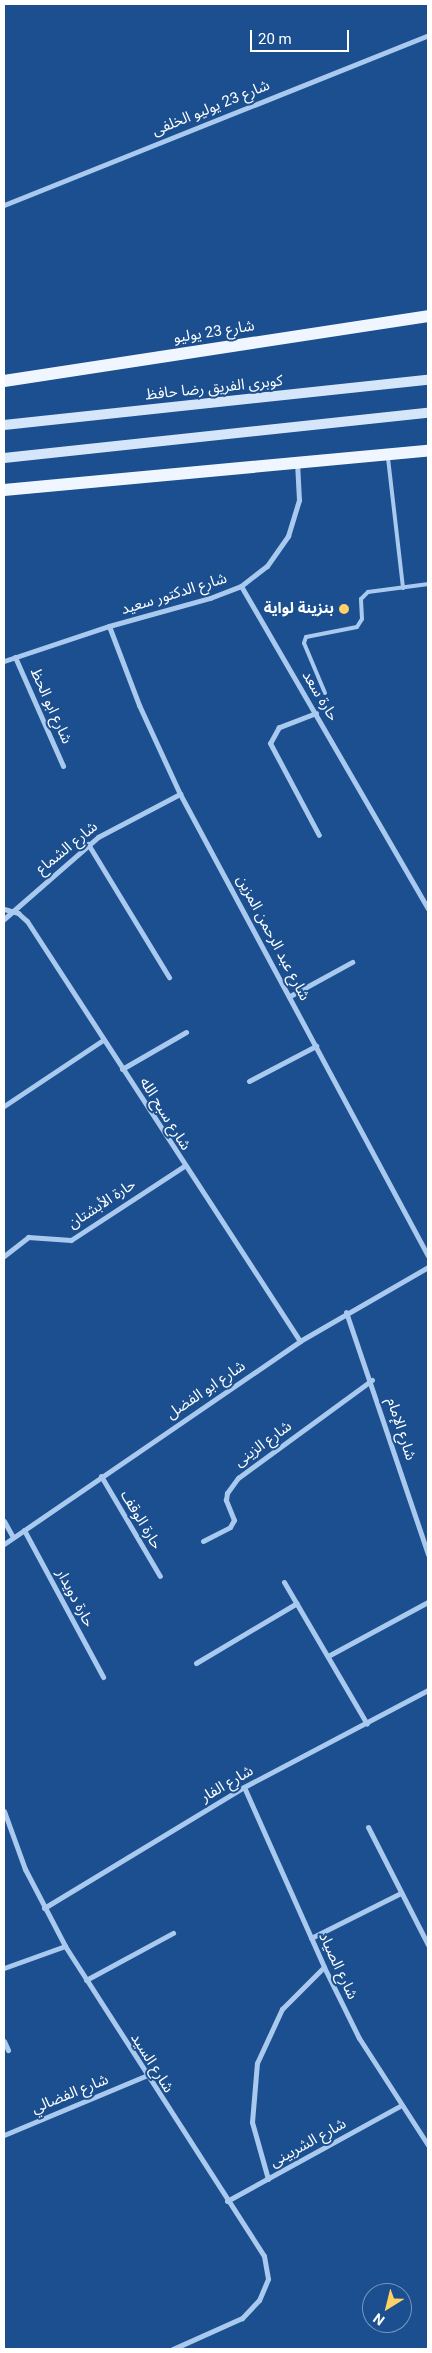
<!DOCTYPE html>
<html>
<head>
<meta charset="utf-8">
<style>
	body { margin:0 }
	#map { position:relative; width:432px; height:2353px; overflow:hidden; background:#1b4f8f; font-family:Roboto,"Noto Sans Arabic",sans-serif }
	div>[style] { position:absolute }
	.lane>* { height:4px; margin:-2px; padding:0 2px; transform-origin:2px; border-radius:2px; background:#a9c9ee }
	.street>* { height:5px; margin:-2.5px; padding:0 2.5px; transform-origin:2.5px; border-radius:2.5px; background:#a9c9ee }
	.secondary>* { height:10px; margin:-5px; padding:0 5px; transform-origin:5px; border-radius:5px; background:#d6e6fa }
	.primary>* { height:12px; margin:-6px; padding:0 6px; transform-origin:6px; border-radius:6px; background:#f0f6ff }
	.dots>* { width:14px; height:14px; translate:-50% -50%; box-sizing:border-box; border:2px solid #1b4f8f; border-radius:50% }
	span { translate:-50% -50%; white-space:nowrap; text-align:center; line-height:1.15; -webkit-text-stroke:4px #1b4f8f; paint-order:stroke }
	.street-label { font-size:15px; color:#fff }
	.poi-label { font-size:15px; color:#fff; font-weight:700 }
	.right { translate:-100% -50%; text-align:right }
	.frame { position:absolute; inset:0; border:5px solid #fff; pointer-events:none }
	.north { position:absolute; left:362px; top:2283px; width:50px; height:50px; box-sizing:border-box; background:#1b4f8f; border:1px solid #7695bc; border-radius:50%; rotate:216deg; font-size:14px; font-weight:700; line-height:20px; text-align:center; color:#fff }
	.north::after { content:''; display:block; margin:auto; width:18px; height:22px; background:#ffd166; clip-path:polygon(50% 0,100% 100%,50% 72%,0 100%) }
	.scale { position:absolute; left:250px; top:30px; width:99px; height:22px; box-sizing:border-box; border:2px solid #fff; border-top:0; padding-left:6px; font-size:15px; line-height:18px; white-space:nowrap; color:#fff; -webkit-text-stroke:4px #1b4f8f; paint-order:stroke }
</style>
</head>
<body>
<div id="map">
	<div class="lane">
		<div style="left:388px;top:458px;width:131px;rotate:83.4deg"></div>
		<div style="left:325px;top:693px;width:54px;rotate:-112.8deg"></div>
		<div style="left:304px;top:643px;width:6px;rotate:-72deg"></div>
		<div style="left:306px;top:637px;width:52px;rotate:-11.1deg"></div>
		<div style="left:357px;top:627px;width:9px;rotate:-58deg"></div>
		<div style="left:362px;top:619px;width:20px;rotate:-93deg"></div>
		<div style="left:361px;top:599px;width:10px;rotate:-45deg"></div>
		<div style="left:368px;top:592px;width:61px;rotate:-7.6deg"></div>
	</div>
	<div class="street">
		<div style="left:4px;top:205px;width:457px;rotate:-21.8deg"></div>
		<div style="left:241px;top:586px;width:373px;rotate:59.9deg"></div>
		<div style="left:109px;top:626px;width:85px;rotate:69.2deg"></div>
		<div style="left:139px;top:705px;width:98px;rotate:65.3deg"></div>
		<div style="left:180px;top:794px;width:524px;rotate:61.77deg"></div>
		<div style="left:15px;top:657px;width:119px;rotate:66.2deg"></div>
		<div style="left:4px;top:661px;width:111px;rotate:-18.4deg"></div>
		<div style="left:109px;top:626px;width:105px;rotate:-15.5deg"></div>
		<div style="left:210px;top:598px;width:33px;rotate:-21deg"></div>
		<div style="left:241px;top:586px;width:33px;rotate:-38deg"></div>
		<div style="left:267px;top:566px;width:37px;rotate:-55deg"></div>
		<div style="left:288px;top:536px;width:38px;rotate:-73deg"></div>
		<div style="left:299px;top:500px;width:36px;rotate:-93deg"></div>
		<div style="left:316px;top:713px;width:40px;rotate:159deg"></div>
		<div style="left:279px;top:727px;width:18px;rotate:119deg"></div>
		<div style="left:270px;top:743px;width:104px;rotate:62deg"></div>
		<div style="left:88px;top:844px;width:156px;rotate:58.7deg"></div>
		<div style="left:4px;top:909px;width:15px;rotate:16deg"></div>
		<div style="left:18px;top:913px;width:12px;rotate:42deg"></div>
		<div style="left:27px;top:921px;width:501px;rotate:56.98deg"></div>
		<div style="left:4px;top:919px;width:125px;rotate:-41.1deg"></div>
		<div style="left:98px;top:837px;width:93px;rotate:-27.7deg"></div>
		<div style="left:290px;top:996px;width:71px;rotate:-28.7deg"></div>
		<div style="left:122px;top:1069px;width:74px;rotate:-30deg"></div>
		<div style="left:249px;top:1081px;width:76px;rotate:-27.6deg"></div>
		<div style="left:4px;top:1106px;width:119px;rotate:-33.7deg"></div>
		<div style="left:4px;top:1256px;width:31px;rotate:-38deg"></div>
		<div style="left:28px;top:1237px;width:43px;rotate:4deg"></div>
		<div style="left:71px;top:1240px;width:135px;rotate:-33.2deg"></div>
		<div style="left:346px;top:1312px;width:256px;rotate:71.3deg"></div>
		<div style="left:101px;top:1476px;width:116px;rotate:59.5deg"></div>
		<div style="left:4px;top:1521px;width:18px;rotate:61deg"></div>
		<div style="left:24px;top:1530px;width:167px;rotate:61.7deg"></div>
		<div style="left:203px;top:1541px;width:30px;rotate:-27deg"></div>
		<div style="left:230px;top:1527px;width:8px;rotate:-60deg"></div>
		<div style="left:234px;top:1520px;width:22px;rotate:-112deg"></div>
		<div style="left:226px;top:1500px;width:7px;rotate:-82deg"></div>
		<div style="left:227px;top:1493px;width:19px;rotate:-54deg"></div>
		<div style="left:238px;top:1478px;width:166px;rotate:-36.2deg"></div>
		<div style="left:4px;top:1544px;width:359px;rotate:-34.4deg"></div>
		<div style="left:300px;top:1341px;width:148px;rotate:-30deg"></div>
		<div style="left:284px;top:1582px;width:164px;rotate:59.7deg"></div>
		<div style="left:328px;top:1656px;width:114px;rotate:-28.4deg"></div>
		<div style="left:196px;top:1663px;width:117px;rotate:-30.7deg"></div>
		<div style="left:244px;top:1787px;width:197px;rotate:66deg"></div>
		<div style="left:324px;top:1967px;width:79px;rotate:63.8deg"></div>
		<div style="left:359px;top:2038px;width:127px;rotate:57.2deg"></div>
		<div style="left:4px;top:1811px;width:62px;rotate:70.1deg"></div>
		<div style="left:25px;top:1869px;width:87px;rotate:62.5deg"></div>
		<div style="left:65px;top:1946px;width:368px;rotate:57.3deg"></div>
		<div style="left:264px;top:2256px;width:23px;rotate:80deg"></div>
		<div style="left:268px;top:2279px;width:23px;rotate:113deg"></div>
		<div style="left:259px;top:2300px;width:25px;rotate:133deg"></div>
		<div style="left:242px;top:2318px;width:76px;rotate:155.8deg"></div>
		<div style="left:368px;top:1827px;width:132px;rotate:63deg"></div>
		<div style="left:44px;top:1908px;width:234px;rotate:-31.2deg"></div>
		<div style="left:244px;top:1787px;width:208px;rotate:-27.8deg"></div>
		<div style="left:311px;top:1938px;width:101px;rotate:-26.6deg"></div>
		<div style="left:4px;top:1968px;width:65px;rotate:-19.8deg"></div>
		<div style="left:86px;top:1980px;width:99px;rotate:-28.4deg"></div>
		<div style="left:4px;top:2041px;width:10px;rotate:66deg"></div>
		<div style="left:4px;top:2135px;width:153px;rotate:-22.7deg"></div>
		<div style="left:268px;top:2179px;width:59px;rotate:-105.7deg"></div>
		<div style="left:252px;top:2122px;width:59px;rotate:-85.2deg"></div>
		<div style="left:257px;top:2063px;width:60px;rotate:-65.2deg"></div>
		<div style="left:282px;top:2009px;width:59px;rotate:-45deg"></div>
		<div style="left:227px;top:2201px;width:197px;rotate:-28.8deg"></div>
	</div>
	<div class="secondary">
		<div style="left:4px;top:425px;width:426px;rotate:-6.1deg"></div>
		<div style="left:4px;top:458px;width:426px;rotate:-6.1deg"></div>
	</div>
	<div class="primary">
		<div style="left:4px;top:381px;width:429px;rotate:-8.7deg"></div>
		<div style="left:4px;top:490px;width:426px;rotate:-5.3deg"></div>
	</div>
	<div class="dots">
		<div style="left:344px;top:609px;background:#ffd166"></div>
	</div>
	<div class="street-label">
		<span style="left:211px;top:108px;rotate:-22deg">شارع 23 يوليو الخلفى</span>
		<span style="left:214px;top:332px;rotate:-9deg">شارع 23 يوليو</span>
		<span style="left:214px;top:388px;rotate:-6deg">كوبرى الفريق رضا حافظ</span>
		<span style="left:174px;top:594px;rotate:-17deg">شارع الدكتور سعيد</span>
		<span style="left:320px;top:696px;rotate:59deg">حارة سعد</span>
		<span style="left:51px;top:706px;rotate:66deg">شارع ابو الحظ</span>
		<span style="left:67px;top:848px;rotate:-39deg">شارع الشماع</span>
		<span style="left:273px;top:938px;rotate:62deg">شارع عبد الرحمن المزين</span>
		<span style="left:165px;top:1114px;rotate:58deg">شارع سبح الله</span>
		<span style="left:102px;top:1204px;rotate:-33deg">حارة الأبشتان</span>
		<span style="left:206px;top:1390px;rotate:-34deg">شارع ابو الفضل</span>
		<span style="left:401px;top:1429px;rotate:72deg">شارع الإمام</span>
		<span style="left:263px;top:1444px;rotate:-36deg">شارع الزينى</span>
		<span style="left:141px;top:1520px;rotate:59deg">حارة الوقف</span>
		<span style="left:75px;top:1598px;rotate:62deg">حارة دويدار</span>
		<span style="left:227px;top:1784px;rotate:-30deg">شارع الفار</span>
		<span style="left:338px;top:1966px;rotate:65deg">شارع الصياد</span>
		<span style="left:152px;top:2063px;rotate:58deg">شارع السيد</span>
		<span style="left:70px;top:2094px;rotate:-22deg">شارع الفضالي</span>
		<span style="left:308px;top:2143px;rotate:-29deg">شارع الشربينى</span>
	</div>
	<div class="poi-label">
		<span class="right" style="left:334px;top:609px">بنزينة لواية</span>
	</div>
	<div class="frame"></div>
	<div class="north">N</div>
	<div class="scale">20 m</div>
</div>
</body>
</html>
